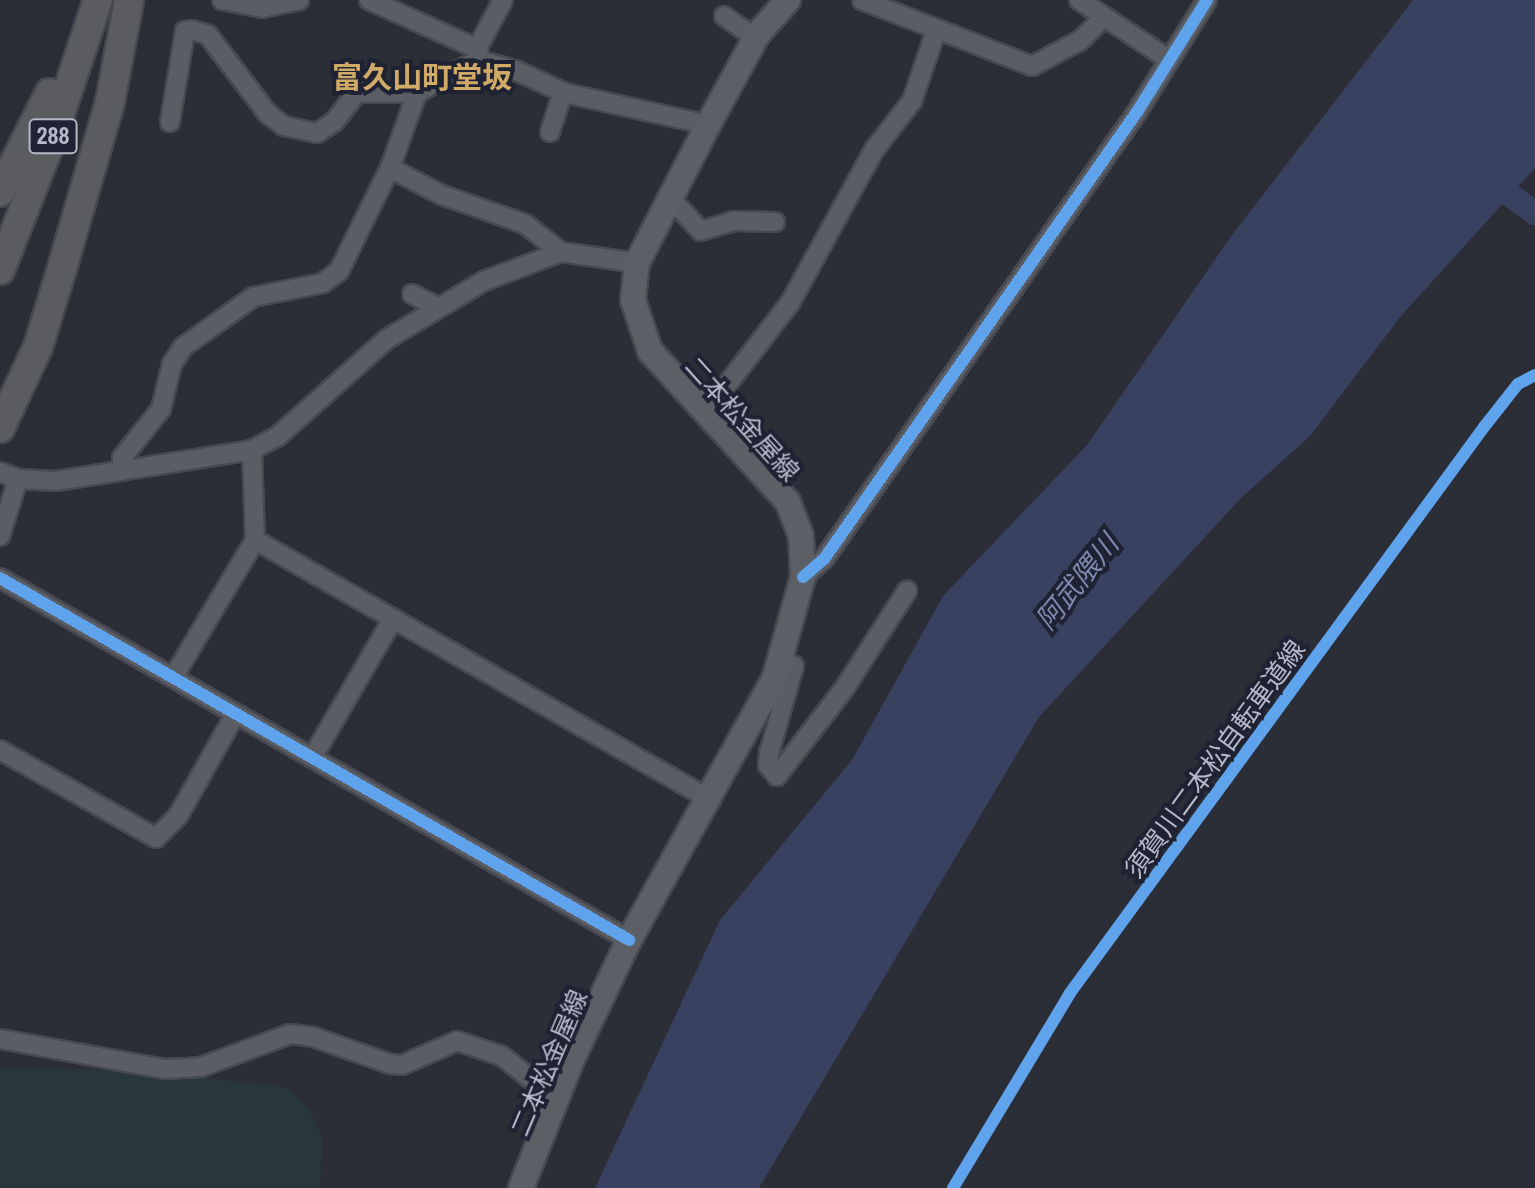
<!DOCTYPE html>
<html>
<head>
<meta charset="utf-8">
<style>
	body { margin:0 }
	#map { position:relative; width:1535px; height:1188px; overflow:hidden; background:#2b2e37; font-family:"Archivo Narrow","Noto Sans JP",sans-serif }
	div>[style] { position:absolute }
	.green>* { inset:0; background:#28363d }
	.water>* { inset:0; background:#384160 }
	.river>* { height:24px; margin:-12px; padding:0 12px; transform-origin:12px; border-radius:12px; background:#384160 }
	.roads { filter:drop-shadow(2px 0 #464950) drop-shadow(-2px 0 #464950) drop-shadow(0 2px #464950) drop-shadow(0 -2px #464950) }
	.minor>* { height:18px; margin:-9px; padding:0 9px; transform-origin:9px; border-radius:9px; background:#5b5d65 }
	.major>* { height:24px; margin:-12px; padding:0 12px; transform-origin:12px; border-radius:12px; background:#5d5f67 }
	.highway>* { height:28px; margin:-14px; padding:0 14px; transform-origin:14px; border-radius:14px; background:#5a5c5f }
	.cycleway>* { height:12px; margin:-6px; padding:0 6px; transform-origin:6px; border-radius:6px; background:#60a3ed }
	span { translate:-50% -50%; white-space:nowrap; text-align:center; line-height:1.15; -webkit-text-stroke:8px #1e2232; paint-order:stroke }
	.shield-label span { padding:2px 6px; background:#1e2232; border:2px solid; border-radius:6px; -webkit-text-stroke-width:0 }
	.shield-label { font-size:24px; color:#b5b9c8; font-weight:700 }
	.street-label { font-size:26px; color:#b5b9c8 }
	.water-label { font-size:28px; color:#7d89af; font-style:italic }
	.quarter-label { font-size:30px; color:#d1aa67; font-weight:700 }
</style>
</head>
<body>
<div id="map">
	<div class="green">
		<div style="clip-path:polygon(0 1069px,137px 1070px,287px 1088px,309px 1109px,322px 1137px,320px 1188px,0 1188px)"></div>
	</div>
	<div class="water">
		<div style="clip-path:polygon(1413px 0,1535px 0,1535px 168px,1401px 316px,1310px 436px,1241px 498px,1039px 717px,759px 1188px,595px 1188px,720px 920px,852px 760px,943px 596px,1087px 445px,1232px 235px)"></div>
	</div>
	<div class="river">
		<div style="left:1485px;top:177px;width:62px;rotate:35.8deg"></div>
	</div>
	<div class="roads">
		<div class="minor">
			<div style="left:222px;top:0;width:41px;rotate:11.3deg"></div>
			<div style="left:262px;top:8px;width:38px;rotate:-12deg"></div>
			<div style="left:369px;top:0;width:120px;rotate:24.2deg"></div>
			<div style="left:503px;top:0;width:51px;rotate:118.1deg"></div>
			<div style="left:479px;top:45px;width:15px;rotate:94deg"></div>
			<div style="left:478px;top:60px;width:38px;rotate:15deg"></div>
			<div style="left:515px;top:70px;width:55px;rotate:24.7deg"></div>
			<div style="left:565px;top:93px;width:147px;rotate:12.6deg"></div>
			<div style="left:862px;top:0;width:182px;rotate:21.2deg"></div>
			<div style="left:1032px;top:66px;width:55px;rotate:-28deg"></div>
			<div style="left:1081px;top:40px;width:33px;rotate:-45deg"></div>
			<div style="left:1079px;top:0;width:107px;rotate:33.5deg"></div>
			<div style="left:724px;top:16px;width:38px;rotate:35deg"></div>
			<div style="left:170px;top:122px;width:92px;rotate:-80.6deg"></div>
			<div style="left:185px;top:31px;width:7px;rotate:-8deg"></div>
			<div style="left:192px;top:30px;width:17px;rotate:17deg"></div>
			<div style="left:208px;top:35px;width:99px;rotate:52.8deg"></div>
			<div style="left:268px;top:114px;width:20px;rotate:37deg"></div>
			<div style="left:284px;top:126px;width:34px;rotate:12deg"></div>
			<div style="left:317px;top:133px;width:20px;rotate:-33deg"></div>
			<div style="left:334px;top:122px;width:37px;rotate:-52deg"></div>
			<div style="left:357px;top:93px;width:60px"></div>
			<div style="left:417px;top:93px;width:69px;rotate:-28.4deg"></div>
			<div style="left:550px;top:132px;width:42px;rotate:-72deg"></div>
			<div style="left:390px;top:168px;width:59px;rotate:27.4deg"></div>
			<div style="left:442px;top:195px;width:88px;rotate:19.3deg"></div>
			<div style="left:525px;top:224px;width:46px;rotate:37.9deg"></div>
			<div style="left:670px;top:198px;width:45px;rotate:46.8deg"></div>
			<div style="left:701px;top:231px;width:34px;rotate:-17deg"></div>
			<div style="left:733px;top:221px;width:42px;rotate:1.4deg"></div>
			<div style="left:412px;top:294px;width:27px;rotate:27deg"></div>
			<div style="left:706px;top:412px;width:138px;rotate:-52.4deg"></div>
			<div style="left:790px;top:303px;width:175px;rotate:-61.2deg"></div>
			<div style="left:874px;top:150px;width:62px;rotate:-52.2deg"></div>
			<div style="left:912px;top:101px;width:74px;rotate:-71.1deg"></div>
			<div style="left:122px;top:471px;width:13px;rotate:-90deg"></div>
			<div style="left:122px;top:458px;width:63px;rotate:-51.5deg"></div>
			<div style="left:161px;top:409px;width:46px;rotate:-76.3deg"></div>
			<div style="left:172px;top:364px;width:20px;rotate:-57deg"></div>
			<div style="left:183px;top:347px;width:86px;rotate:-35.5deg"></div>
			<div style="left:253px;top:297px;width:71px;rotate:-11.3deg"></div>
			<div style="left:323px;top:283px;width:20px;rotate:-37deg"></div>
			<div style="left:339px;top:271px;width:115px;rotate:-63.7deg"></div>
			<div style="left:390px;top:168px;width:80px;rotate:-70.2deg"></div>
			<div style="left:0;top:472px;width:19px;rotate:21deg"></div>
			<div style="left:18px;top:479px;width:38px;rotate:3deg"></div>
			<div style="left:56px;top:481px;width:198px;rotate:-9deg"></div>
			<div style="left:252px;top:450px;width:30px;rotate:-28deg"></div>
			<div style="left:278px;top:436px;width:146px;rotate:-41.7deg"></div>
			<div style="left:387px;top:339px;width:113px;rotate:-30.9deg"></div>
			<div style="left:484px;top:281px;width:82px;rotate:-20.6deg"></div>
			<div style="left:561px;top:252px;width:77px;rotate:8.2deg"></div>
			<div style="left:0;top:536px;width:60px;rotate:-72.5deg"></div>
			<div style="left:255px;top:540px;width:525px;rotate:29.69deg"></div>
			<div style="left:803px;top:577px;width:28px;rotate:-41deg"></div>
			<div style="left:824px;top:559px;width:546px;rotate:-55deg"></div>
			<div style="left:1137px;top:112px;width:132px;rotate:-58deg"></div>
			<div style="left:0;top:578px;width:726px;rotate:29.92deg"></div>
			<div style="left:782px;top:661px;width:13px;rotate:23deg"></div>
			<div style="left:794px;top:666px;width:91px;rotate:106deg"></div>
			<div style="left:769px;top:753px;width:12px;rotate:95deg"></div>
			<div style="left:768px;top:765px;width:14px;rotate:51deg"></div>
			<div style="left:777px;top:776px;width:110px;rotate:-52.4deg"></div>
			<div style="left:844px;top:689px;width:117px;rotate:-57.3deg"></div>
			<div style="left:174px;top:676px;width:158px;rotate:-59.2deg"></div>
			<div style="left:255px;top:540px;width:90px;rotate:-91.9deg"></div>
			<div style="left:0;top:750px;width:179px;rotate:29.4deg"></div>
			<div style="left:156px;top:838px;width:31px;rotate:-45deg"></div>
			<div style="left:178px;top:816px;width:116px;rotate:-60.6deg"></div>
			<div style="left:312px;top:758px;width:161px;rotate:-59.8deg"></div>
			<div style="left:0;top:1039px;width:168px;rotate:10.3deg"></div>
			<div style="left:165px;top:1069px;width:36px;rotate:-3deg"></div>
			<div style="left:201px;top:1067px;width:95px;rotate:-20.3deg"></div>
			<div style="left:290px;top:1034px;width:23px;rotate:7deg"></div>
			<div style="left:313px;top:1037px;width:82px;rotate:19.3deg"></div>
			<div style="left:390px;top:1064px;width:12px;rotate:5deg"></div>
			<div style="left:402px;top:1065px;width:60px;rotate:-23.6deg"></div>
			<div style="left:457px;top:1041px;width:47px;rotate:18.4deg"></div>
			<div style="left:502px;top:1056px;width:69px;rotate:38.5deg"></div>
		</div>
		<div class="major">
			<div style="left:521px;top:1188px;width:139px;rotate:-68.4deg"></div>
			<div style="left:572px;top:1059px;width:132px;rotate:-64.4deg"></div>
			<div style="left:629px;top:940px;width:298px;rotate:-60.9deg"></div>
			<div style="left:774px;top:680px;width:107px;rotate:-74.3deg"></div>
			<div style="left:803px;top:577px;width:41px;rotate:-92.8deg"></div>
			<div style="left:801px;top:536px;width:36px;rotate:-111deg"></div>
			<div style="left:788px;top:502px;width:205px;rotate:-132.4deg"></div>
			<div style="left:650px;top:351px;width:54px;rotate:-108.4deg"></div>
			<div style="left:633px;top:300px;width:37px;rotate:-84deg"></div>
			<div style="left:637px;top:263px;width:155px;rotate:-62.8deg"></div>
			<div style="left:708px;top:125px;width:102px;rotate:-61.4deg"></div>
			<div style="left:757px;top:35px;width:47px;rotate:-48.5deg"></div>
		</div>
		<div class="highway">
			<div style="left:0;top:192px;width:111px;rotate:-63.2deg"></div>
			<div style="left:0;top:270px;width:142px;rotate:-68.5deg"></div>
			<div style="left:52px;top:138px;width:145px;rotate:-71.6deg"></div>
			<div style="left:0;top:428px;width:89px;rotate:-64.9deg"></div>
			<div style="left:38px;top:347px;width:86px;rotate:-73deg"></div>
			<div style="left:63px;top:265px;width:170px;rotate:-73.9deg"></div>
			<div style="left:110px;top:102px;width:104px;rotate:-79.4deg"></div>
		</div>
	</div>
	<div class="cycleway">
		<div style="left:803px;top:577px;width:28px;rotate:-41deg"></div>
		<div style="left:824px;top:559px;width:546px;rotate:-55deg"></div>
		<div style="left:1137px;top:112px;width:132px;rotate:-58deg"></div>
		<div style="left:0;top:578px;width:726px;rotate:29.92deg"></div>
		<div style="left:953px;top:1188px;width:227px;rotate:-59deg"></div>
		<div style="left:1070px;top:993px;width:701px;rotate:-53.82deg"></div>
		<div style="left:1484px;top:427px;width:55px;rotate:-51.7deg"></div>
		<div style="left:1518px;top:384px;width:19px;rotate:-28deg"></div>
	</div>
	<div class="shield-label">
		<span style="left:53px;top:136px">288</span>
	</div>
	<div class="street-label">
		<span style="left:742px;top:419px;rotate:48deg">二本松金屋線</span>
		<span style="left:1215px;top:759px;rotate:-54deg">須賀川二本松自転車道線</span>
		<span style="left:549px;top:1063px;rotate:-67deg">二本松金屋線</span>
	</div>
	<div class="water-label">
		<span style="left:1077px;top:582px;rotate:-51deg">阿武隈川</span>
	</div>
	<div class="quarter-label">
		<span style="left:422px;top:77px">富久山町堂坂</span>
	</div>
</div>
</body>
</html>
